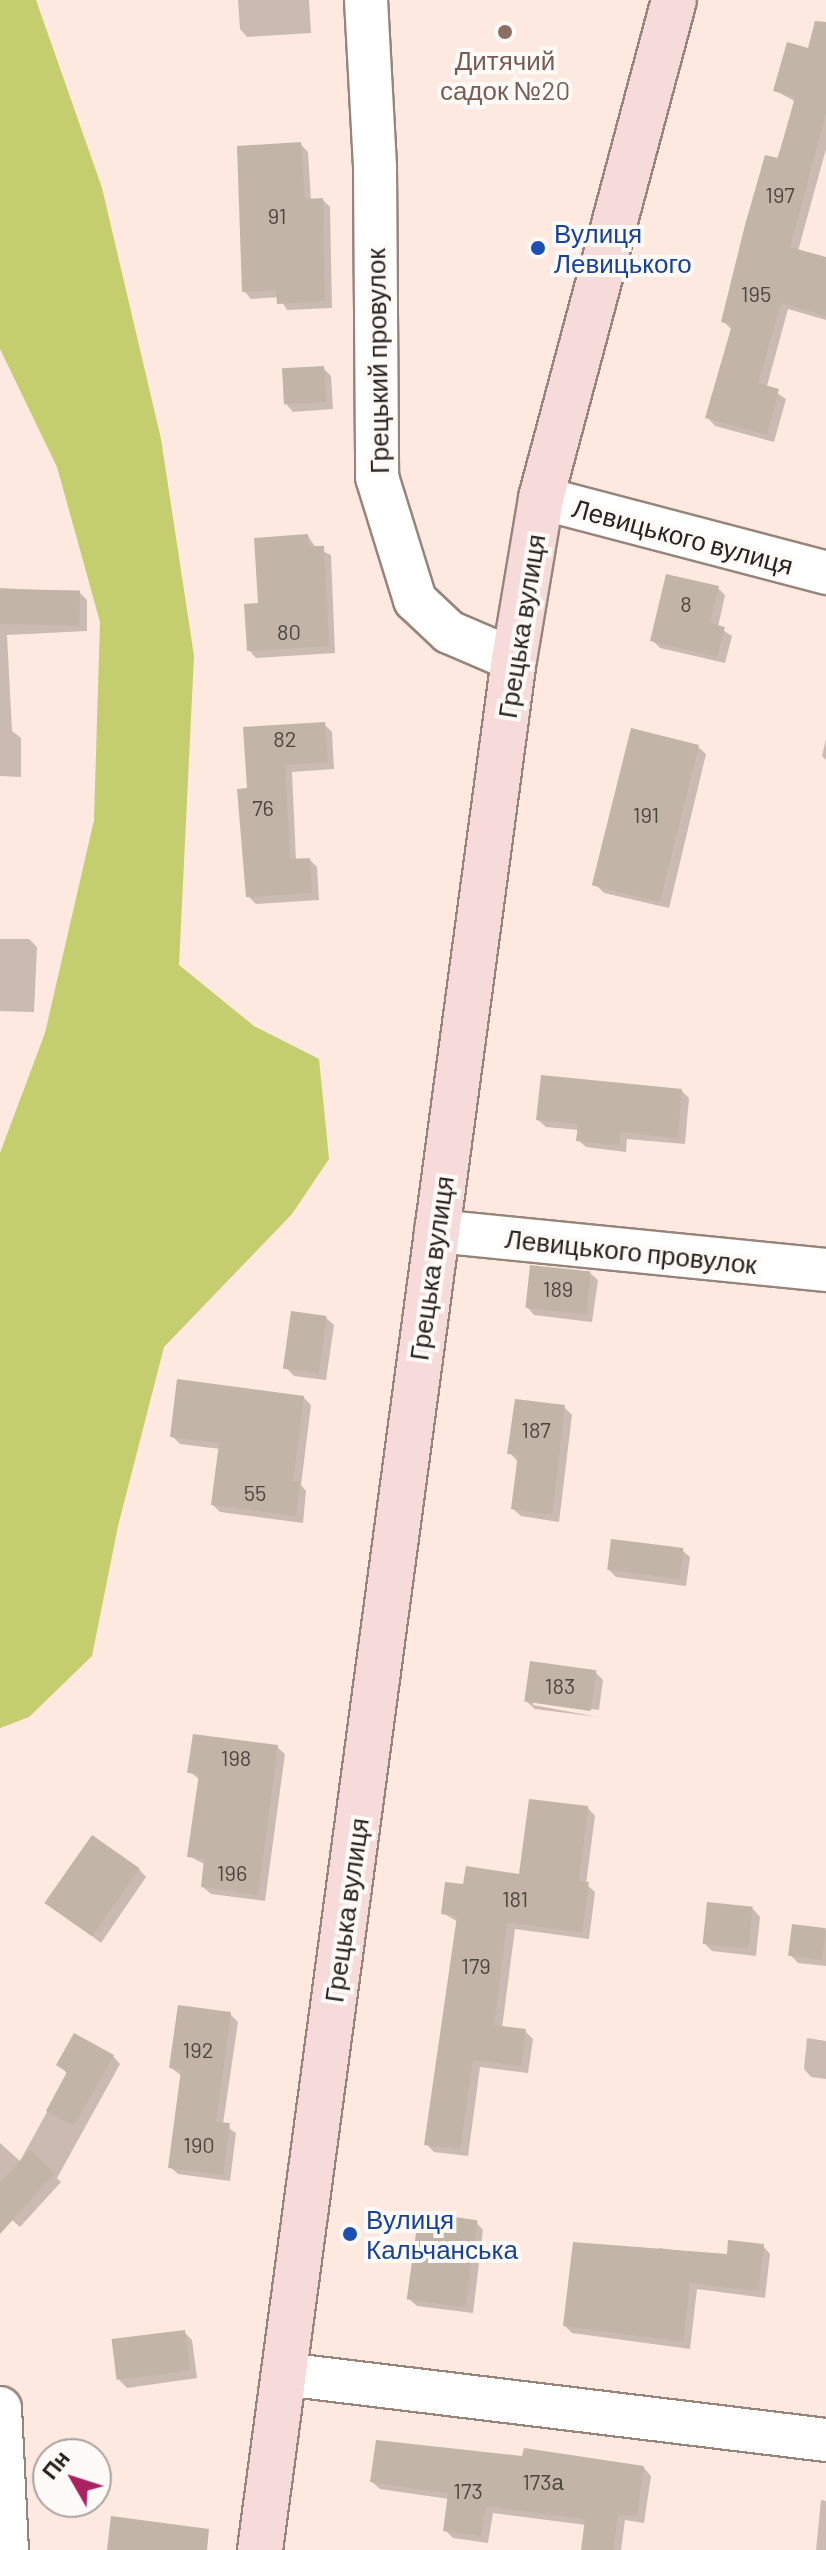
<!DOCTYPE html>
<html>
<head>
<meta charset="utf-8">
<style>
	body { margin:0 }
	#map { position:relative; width:826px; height:2550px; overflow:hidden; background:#fde9df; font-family:Barlow,sans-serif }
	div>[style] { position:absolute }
	.green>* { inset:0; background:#c4ce6e }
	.shadow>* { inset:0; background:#0003 }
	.building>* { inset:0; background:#c2b4a6; transform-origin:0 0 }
	.roads { filter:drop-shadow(2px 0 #97857c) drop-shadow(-2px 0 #97857c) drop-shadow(0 2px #97857c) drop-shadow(0 -2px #97857c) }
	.street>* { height:42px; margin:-21px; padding:0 21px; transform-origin:21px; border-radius:21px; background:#fff }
	.secondary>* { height:44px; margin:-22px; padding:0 22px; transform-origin:22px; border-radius:22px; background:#f6dbda }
	.dots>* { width:22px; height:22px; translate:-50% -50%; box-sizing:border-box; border:4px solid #fefaf8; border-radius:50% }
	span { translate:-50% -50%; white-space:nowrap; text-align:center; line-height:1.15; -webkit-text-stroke:8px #fefaf8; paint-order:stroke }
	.number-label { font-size:22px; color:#4f4640 }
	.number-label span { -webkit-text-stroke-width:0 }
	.education-label { font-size:26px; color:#785e54 }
	.transit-label { font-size:26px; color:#164399 }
	.left { translate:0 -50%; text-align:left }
	.street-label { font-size:26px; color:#29221e }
	.north { position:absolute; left:32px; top:2438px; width:80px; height:80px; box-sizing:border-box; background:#fefaf8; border:2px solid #a9a4a1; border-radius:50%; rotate:309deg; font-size:22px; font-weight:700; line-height:32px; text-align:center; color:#29221e }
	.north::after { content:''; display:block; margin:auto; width:28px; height:36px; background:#ac2162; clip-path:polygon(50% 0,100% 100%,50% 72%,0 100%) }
</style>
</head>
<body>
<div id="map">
	<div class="green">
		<div style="clip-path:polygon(0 0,36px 0,102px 188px,161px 439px,194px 656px,179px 965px,254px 1026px,319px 1059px,329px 1159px,292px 1214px,164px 1347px,118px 1526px,92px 1656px,29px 1717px,0 1728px,0 1153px,45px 1033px,94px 820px,100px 622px,57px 467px,0 349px)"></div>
	</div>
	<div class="shadow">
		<div style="clip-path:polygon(238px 0,309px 0,311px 33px,247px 37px,240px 29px)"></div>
		<div style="clip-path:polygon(826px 55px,826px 149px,798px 251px,826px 259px,826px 320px,788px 309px,767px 386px,786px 399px,774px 442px,715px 426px,708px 418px,731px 329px,723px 321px,796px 102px,776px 91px)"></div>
		<div style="clip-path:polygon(300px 144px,308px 152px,311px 200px,323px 200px,330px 207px,332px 308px,287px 310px,279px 297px,251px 299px,244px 291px)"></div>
		<div style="clip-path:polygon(323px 368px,331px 376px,333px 409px,293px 412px,286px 404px)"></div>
		<div style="clip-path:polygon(308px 536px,316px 548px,331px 555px,335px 653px,256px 658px,249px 650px,260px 605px)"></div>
		<div style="clip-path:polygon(0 588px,79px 592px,87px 600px,87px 631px,7px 635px,12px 731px,21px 738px,21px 777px,0 776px)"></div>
		<div style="clip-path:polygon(718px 588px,725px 595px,718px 627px,732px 636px,725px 663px,660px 648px,652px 640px)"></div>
		<div style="clip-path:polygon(324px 724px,332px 732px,334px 769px,292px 772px,296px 860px,310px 860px,317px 867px,319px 900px,256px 904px,248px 896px,249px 790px)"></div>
		<div style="clip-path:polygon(826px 739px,826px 760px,822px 756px)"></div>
		<div style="clip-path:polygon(698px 747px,706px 754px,669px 908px,604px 893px,596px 885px)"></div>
		<div style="clip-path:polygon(0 939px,29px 939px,37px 947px,34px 1012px,0 1011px)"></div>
		<div style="clip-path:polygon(682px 1091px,689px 1098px,685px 1144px,627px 1139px,626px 1152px,586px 1147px,578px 1140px,579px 1130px,546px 1127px,538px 1120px)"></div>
		<div style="clip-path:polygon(590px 1273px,598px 1280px,592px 1322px,534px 1315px,527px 1307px)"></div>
		<div style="clip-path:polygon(326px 1318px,334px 1325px,326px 1380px,294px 1376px,286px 1368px)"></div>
		<div style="clip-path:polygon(303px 1397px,311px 1405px,301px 1485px,306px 1491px,303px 1523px,220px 1512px,213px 1505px,220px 1449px,180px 1444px,172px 1436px)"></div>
		<div style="clip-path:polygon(564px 1407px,572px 1415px,559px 1522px,521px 1516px,513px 1509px,517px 1461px,510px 1453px)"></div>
		<div style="clip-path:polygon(682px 1550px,690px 1557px,686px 1586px,616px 1577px,608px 1569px)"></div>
		<div style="clip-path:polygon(595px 1672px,603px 1680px,599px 1710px,533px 1701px,533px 1705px,598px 1717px,535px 1709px,527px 1702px)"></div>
		<div style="clip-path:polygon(277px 1747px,285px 1754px,265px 1901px,211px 1894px,203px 1887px,206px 1865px,189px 1856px,200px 1780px,190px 1772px)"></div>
		<div style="clip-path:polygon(588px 1808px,595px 1816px,586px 1884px,595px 1892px,589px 1939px,515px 1929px,502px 2028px,525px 2031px,533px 2039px,528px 2073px,480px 2067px,468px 2156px,434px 2152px,426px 2144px,458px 1922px,443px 1913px,465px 1886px,521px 1876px)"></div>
		<div style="clip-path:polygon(139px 1869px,146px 1877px,101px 1943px,48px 1903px)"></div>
		<div style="clip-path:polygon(753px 1909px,760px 1917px,756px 1956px,712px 1951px,704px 1943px)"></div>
		<div style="clip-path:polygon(826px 1930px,826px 1966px,798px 1963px,790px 1955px)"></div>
		<div style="clip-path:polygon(230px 2014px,238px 2022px,223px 2124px,236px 2133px,230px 2181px,178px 2174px,170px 2167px,182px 2076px,171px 2068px)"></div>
		<div style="clip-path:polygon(807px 2038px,826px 2041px,826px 2079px,811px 2077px,804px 2069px)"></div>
		<div style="clip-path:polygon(113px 2056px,120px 2064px,57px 2178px,61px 2182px,20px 2227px,0 2209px,0 2143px,20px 2161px,68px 2074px,59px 2065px)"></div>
		<div style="clip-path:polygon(476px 2222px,483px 2230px,473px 2313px,417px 2306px,409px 2299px)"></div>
		<div style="clip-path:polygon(763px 2246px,770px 2254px,765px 2298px,697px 2289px,690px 2349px,572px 2333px,565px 2326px,658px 2254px,659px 2248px,728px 2257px)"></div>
		<div style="clip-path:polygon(184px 2332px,192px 2340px,197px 2378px,127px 2388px,119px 2380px)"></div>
		<div style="clip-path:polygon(644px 2468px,651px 2476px,644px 2523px,625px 2520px,621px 2550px,583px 2550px,586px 2525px,493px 2513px,488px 2543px,453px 2538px,445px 2530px,449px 2499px,380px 2489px,372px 2482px)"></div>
		<div style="clip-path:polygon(821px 2500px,826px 2501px,826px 2550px,816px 2550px)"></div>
	</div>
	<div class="building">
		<div style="clip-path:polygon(815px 21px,826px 22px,826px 113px,790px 247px,826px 257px,826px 316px,781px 303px,758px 383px,779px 389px,767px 435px,705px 418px,732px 325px,721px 322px,745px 225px,765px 155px,778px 158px,795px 97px,773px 91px,787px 42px,808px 48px)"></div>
		<div style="clip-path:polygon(301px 142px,305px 199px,323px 198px,325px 301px,277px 304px,276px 290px,242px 292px,237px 146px)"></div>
		<div style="left:324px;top:366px;width:36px;height:42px;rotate:87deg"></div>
		<div style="clip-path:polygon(308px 534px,309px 546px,324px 546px,329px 646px,247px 651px,244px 604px,258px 603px,254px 538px)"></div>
		<div style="clip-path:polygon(666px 574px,719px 586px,710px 623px,725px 627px,717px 657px,650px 641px)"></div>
		<div style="left:0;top:589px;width:80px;height:35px;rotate:1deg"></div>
		<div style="clip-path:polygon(325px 722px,328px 762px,285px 765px,290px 859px,310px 858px,312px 893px,246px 897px,237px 789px,247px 788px,243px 727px)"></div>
		<div style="left:631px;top:728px;width:70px;height:162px;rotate:14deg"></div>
		<div style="clip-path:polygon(541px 1075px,682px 1089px,678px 1138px,620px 1132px,619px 1145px,576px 1141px,578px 1124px,536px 1120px)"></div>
		<div style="left:530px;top:1265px;width:61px;height:43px;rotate:6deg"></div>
		<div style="left:291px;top:1311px;width:36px;height:58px;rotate:8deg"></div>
		<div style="clip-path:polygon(177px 1379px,304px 1396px,293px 1481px,300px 1482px,296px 1516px,211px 1505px,219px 1443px,170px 1437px)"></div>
		<div style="clip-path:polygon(515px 1399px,565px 1405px,552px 1515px,511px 1509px,518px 1455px,507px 1454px)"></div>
		<div style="left:611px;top:1539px;width:73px;height:31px;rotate:7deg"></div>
		<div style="left:530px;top:1661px;width:67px;height:41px;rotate:8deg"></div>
		<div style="clip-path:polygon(193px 1734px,278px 1745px,258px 1895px,201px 1887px,204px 1859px,187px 1857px,199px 1774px,187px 1773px)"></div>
		<div style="clip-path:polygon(529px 1799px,588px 1806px,579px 1881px,589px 1882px,582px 1932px,507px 1923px,494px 2025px,526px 2029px,521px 2066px,473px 2060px,460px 2149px,424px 2145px,457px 1916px,441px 1914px,445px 1882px,463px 1884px,466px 1866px,519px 1874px)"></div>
		<div style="left:92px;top:1835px;width:58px;height:83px;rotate:35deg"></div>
		<div style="left:707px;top:1902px;width:46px;height:42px;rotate:6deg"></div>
		<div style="left:792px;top:1924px;width:34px;height:32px;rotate:7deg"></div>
		<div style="clip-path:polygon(178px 2005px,231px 2012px,216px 2122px,230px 2123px,223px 2175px,168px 2168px,181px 2070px,169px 2068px)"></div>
		<div style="clip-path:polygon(74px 2033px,114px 2055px,74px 2126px,46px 2111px,67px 2072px,56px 2065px)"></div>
		<div style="clip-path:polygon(30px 2150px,55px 2173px,0 2234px,0 2183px)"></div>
		<div style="left:419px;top:2212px;width:59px;height:88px;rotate:8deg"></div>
		<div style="clip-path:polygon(728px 2240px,764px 2244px,758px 2291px,690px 2283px,683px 2342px,563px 2326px,573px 2242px,727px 2254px)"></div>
		<div style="left:185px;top:2330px;width:41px;height:74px;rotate:83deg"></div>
		<div style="clip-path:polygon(376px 2440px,522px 2456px,524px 2448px,644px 2466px,637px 2516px,618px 2514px,613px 2550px,581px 2550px,585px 2519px,486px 2506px,481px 2536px,443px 2531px,448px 2493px,370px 2482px)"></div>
		<div style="clip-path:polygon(111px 2516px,209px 2529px,207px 2550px,107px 2550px)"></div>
	</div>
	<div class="roads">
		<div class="street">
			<div style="left:366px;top:0;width:168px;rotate:86.9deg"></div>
			<div style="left:375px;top:168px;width:309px;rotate:89.6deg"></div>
			<div style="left:377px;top:477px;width:129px;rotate:72.8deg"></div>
			<div style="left:415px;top:600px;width:47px;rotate:43.3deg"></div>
			<div style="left:449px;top:632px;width:71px;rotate:23.3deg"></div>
			<div style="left:541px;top:498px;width:295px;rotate:14.7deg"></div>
			<div style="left:436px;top:1231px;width:392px;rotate:5.7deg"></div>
			<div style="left:284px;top:2374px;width:546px;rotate:6.94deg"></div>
			<div style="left:0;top:2408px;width:142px;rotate:87.2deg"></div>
		</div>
		<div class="secondary">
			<div style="left:260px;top:2550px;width:1907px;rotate:-82.35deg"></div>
			<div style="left:514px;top:660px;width:164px;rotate:-80.5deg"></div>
			<div style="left:541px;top:498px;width:515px;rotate:-75.05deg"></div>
		</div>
	</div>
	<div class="dots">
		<div style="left:505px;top:32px;background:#8d6e63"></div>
		<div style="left:538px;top:248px;background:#1a4fb4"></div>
		<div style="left:350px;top:2234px;background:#1a4fb4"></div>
	</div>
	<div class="number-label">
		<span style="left:780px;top:195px">197</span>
		<span style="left:277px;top:216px">91</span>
		<span style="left:756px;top:294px">195</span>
		<span style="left:686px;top:604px">8</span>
		<span style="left:289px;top:632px">80</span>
		<span style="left:285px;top:739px">82</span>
		<span style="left:263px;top:808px">76</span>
		<span style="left:646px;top:815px">191</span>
		<span style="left:558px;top:1289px">189</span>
		<span style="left:536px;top:1430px">187</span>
		<span style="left:255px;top:1493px">55</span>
		<span style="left:560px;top:1686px">183</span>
		<span style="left:236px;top:1758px">198</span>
		<span style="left:232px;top:1873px">196</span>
		<span style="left:515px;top:1899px">181</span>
		<span style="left:476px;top:1966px">179</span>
		<span style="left:198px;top:2050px">192</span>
		<span style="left:199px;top:2145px">190</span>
		<span style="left:543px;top:2482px">173а</span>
		<span style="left:468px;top:2491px">173</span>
	</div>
	<div class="education-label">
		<span style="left:505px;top:75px">Дитячий<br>садок №20</span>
	</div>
	<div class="transit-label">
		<span class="left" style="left:554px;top:248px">Вулиця<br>Левицького</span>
		<span class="left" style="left:366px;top:2234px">Вулиця<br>Кальчанська</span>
	</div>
	<div class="street-label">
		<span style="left:377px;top:361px;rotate:-91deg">Грецький провулок</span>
		<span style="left:683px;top:536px;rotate:15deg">Левицького вулиця</span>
		<span style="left:521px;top:626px;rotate:-81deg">Грецька вулиця</span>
		<span style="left:631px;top:1251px;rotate:6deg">Левицького провулок</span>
		<span style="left:431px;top:1268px;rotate:-82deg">Грецька вулиця</span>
		<span style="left:346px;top:1910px;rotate:-82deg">Грецька вулиця</span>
	</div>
	<div class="north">Пн</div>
</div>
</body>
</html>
